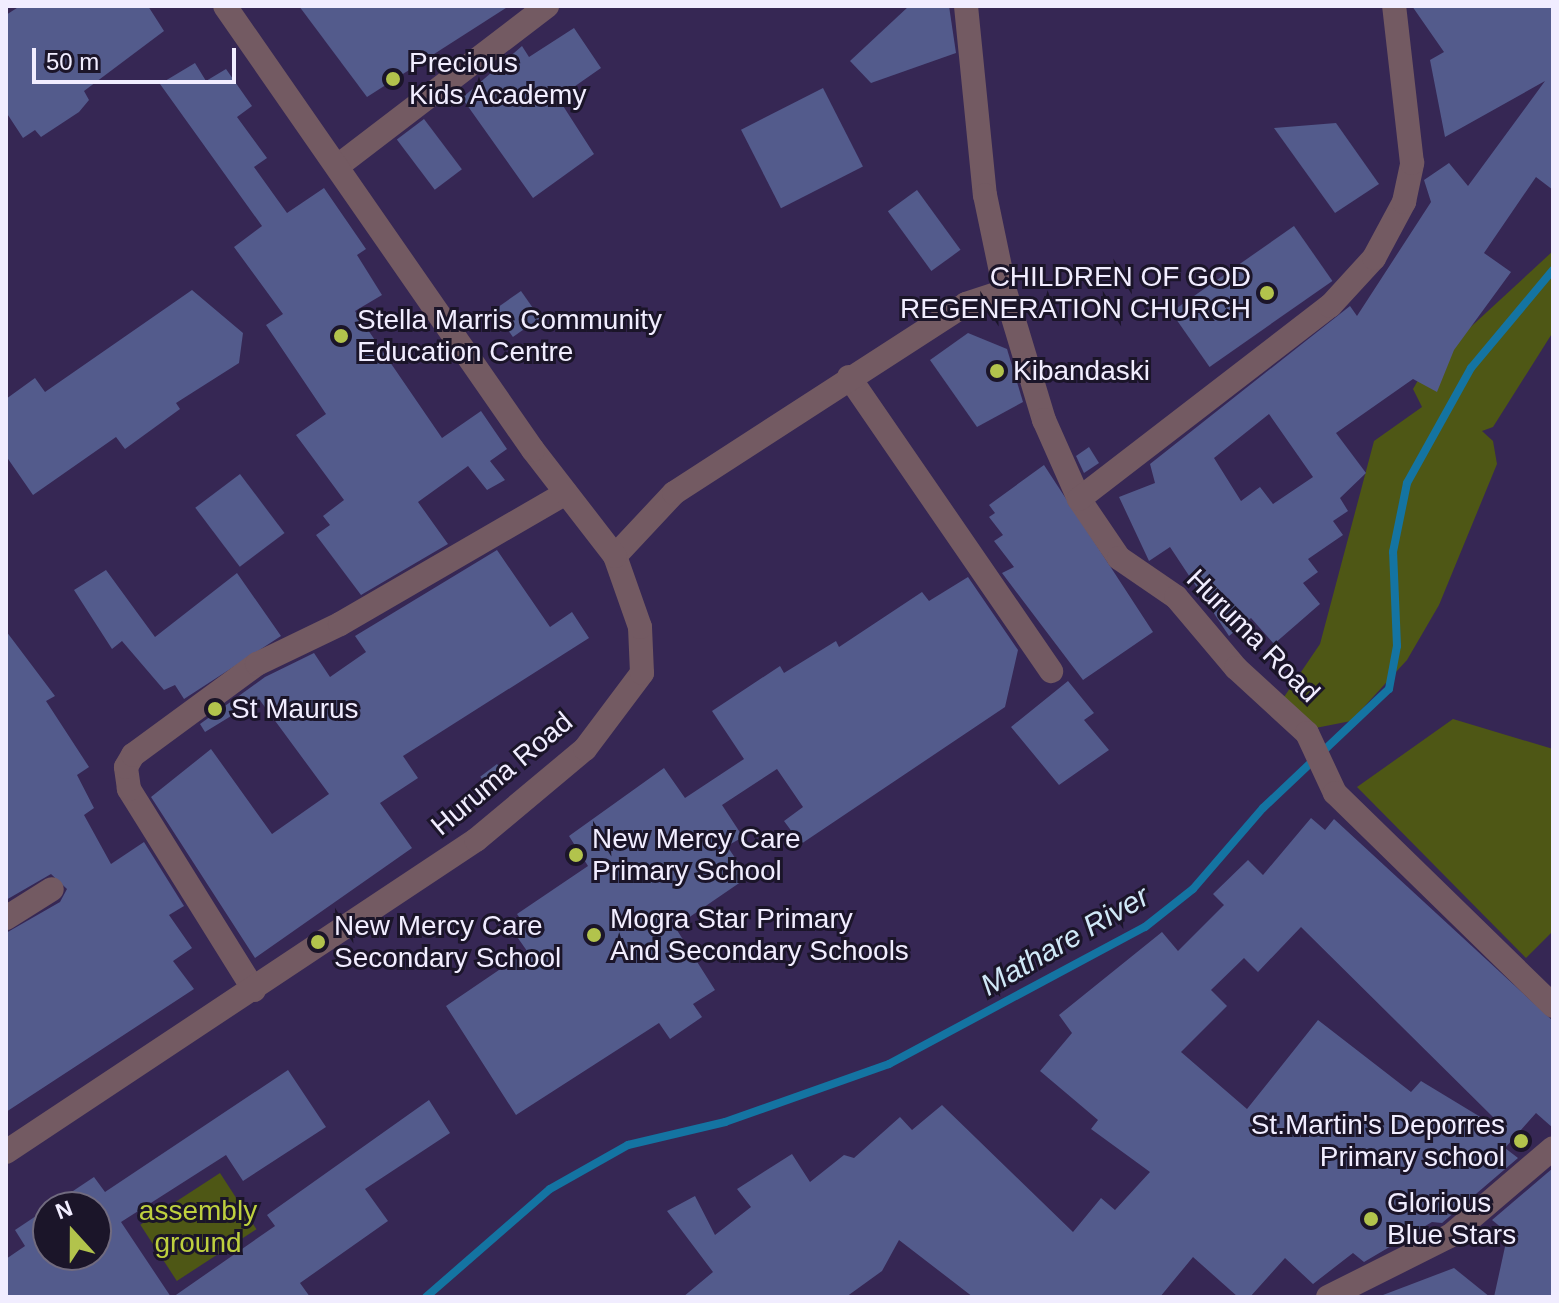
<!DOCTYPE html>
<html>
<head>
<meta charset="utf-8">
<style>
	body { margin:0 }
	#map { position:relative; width:1559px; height:1303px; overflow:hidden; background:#362754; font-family:Helvetica,sans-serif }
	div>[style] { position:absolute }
	.green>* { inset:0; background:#4e5715; transform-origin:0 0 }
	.stream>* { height:8px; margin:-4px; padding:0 4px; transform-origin:4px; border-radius:4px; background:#1474a2 }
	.building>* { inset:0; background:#535b8c; transform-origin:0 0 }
	.street>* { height:24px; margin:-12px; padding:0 12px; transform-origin:12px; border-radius:12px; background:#735a62 }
	.dots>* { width:22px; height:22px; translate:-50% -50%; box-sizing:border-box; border:4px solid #1b1529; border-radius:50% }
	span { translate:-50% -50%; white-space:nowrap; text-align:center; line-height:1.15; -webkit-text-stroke:6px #1b1529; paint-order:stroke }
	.poi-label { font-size:28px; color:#f1edff }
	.left { translate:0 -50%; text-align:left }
	.right { translate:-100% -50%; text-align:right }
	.street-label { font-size:28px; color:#f1edff }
	.park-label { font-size:28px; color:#bed03e }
	.water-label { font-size:30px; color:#d0e8f7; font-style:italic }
	.frame { position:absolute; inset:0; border:8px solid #f1edff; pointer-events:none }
	.north { position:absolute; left:32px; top:1191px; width:80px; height:80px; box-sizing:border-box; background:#1b1529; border:2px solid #716b7f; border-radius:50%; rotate:339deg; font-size:22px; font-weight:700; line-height:32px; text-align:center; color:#f1edff }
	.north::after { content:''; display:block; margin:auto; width:28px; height:36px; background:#b2c34c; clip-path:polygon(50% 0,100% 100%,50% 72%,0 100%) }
	.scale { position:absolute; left:32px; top:48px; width:204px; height:36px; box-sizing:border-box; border:4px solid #f1edff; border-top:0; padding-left:10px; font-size:24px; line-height:28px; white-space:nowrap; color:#f1edff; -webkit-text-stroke:6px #1b1529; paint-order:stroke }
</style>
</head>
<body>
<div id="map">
	<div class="green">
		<div style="clip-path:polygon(1553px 251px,1553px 332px,1493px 427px,1482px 431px,1493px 441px,1497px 464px,1439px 605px,1407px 660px,1351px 721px,1290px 733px,1284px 697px,1320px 644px,1374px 441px,1422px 407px,1413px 389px,1424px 370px)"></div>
		<div style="clip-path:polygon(1453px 719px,1553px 749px,1553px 931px,1526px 958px,1357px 787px)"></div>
		<div style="left:220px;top:1173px;width:67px;height:95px;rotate:57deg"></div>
	</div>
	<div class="stream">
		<div style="left:426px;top:1297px;width:164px;rotate:-41.1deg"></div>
		<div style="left:550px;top:1189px;width:90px;rotate:-29.4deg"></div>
		<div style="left:628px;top:1145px;width:100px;rotate:-13.3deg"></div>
		<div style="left:725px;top:1122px;width:174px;rotate:-19.5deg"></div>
		<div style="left:889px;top:1064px;width:290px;rotate:-28.2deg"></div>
		<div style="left:1145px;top:927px;width:61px;rotate:-38.4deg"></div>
		<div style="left:1193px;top:889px;width:107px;rotate:-49.2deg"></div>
		<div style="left:1263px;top:808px;width:173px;rotate:-43.4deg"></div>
		<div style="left:1389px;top:689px;width:44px;rotate:-79.5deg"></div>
		<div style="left:1397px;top:646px;width:94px;rotate:-92.4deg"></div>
		<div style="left:1393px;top:552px;width:70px;rotate:-78.5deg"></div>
		<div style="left:1407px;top:483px;width:132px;rotate:-60.9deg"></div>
		<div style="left:1471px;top:368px;width:128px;rotate:-50.1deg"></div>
	</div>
	<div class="building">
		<div style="clip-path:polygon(20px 6px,148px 6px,164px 31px,84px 91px,89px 100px,79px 112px,41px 137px,35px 130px,23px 138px,6px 112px,6px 15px)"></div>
		<div style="clip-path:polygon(299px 6px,509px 6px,367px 97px)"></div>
		<div style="clip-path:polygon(909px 6px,949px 6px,956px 53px,871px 83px,850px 61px)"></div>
		<div style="clip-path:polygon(evenodd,1412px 6px,1553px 6px,1553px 190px,1536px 177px,1484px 253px,1511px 272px,1454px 350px,1437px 392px,1413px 379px,1336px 433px,1366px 473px,1340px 498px,1348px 511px,1333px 521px,1343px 535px,1308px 559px,1318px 572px,1303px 583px,1320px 604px,1274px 644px,1251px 618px,1229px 636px,1170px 547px,1149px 561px,1119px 497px,1155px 483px,1150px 464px,1350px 306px,1357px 316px,1431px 202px,1424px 180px,1449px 163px,1468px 186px,1545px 81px,1445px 137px,1430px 60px,1444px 52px,1412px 6px,1269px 414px,1313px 477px,1273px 504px,1260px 487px,1241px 501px,1214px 458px,1269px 414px)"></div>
		<div style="clip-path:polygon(574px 28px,601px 68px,558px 98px,594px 154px,533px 198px,462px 98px,522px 46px,529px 57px)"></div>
		<div style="clip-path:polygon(195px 63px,206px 81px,226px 69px,252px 106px,237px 117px,267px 158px,254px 167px,287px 213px,324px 188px,366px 249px,357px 255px,382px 295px,355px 311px,442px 438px,481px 411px,507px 449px,490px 461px,505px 480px,487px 490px,468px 466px,418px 502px,448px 544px,361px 595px,316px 535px,330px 525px,323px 516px,344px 500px,296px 435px,326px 414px,266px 325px,283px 314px,234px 247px,262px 226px,160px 84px)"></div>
		<div style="left:823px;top:88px;width:88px;height:92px;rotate:63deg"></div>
		<div style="left:424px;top:119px;width:63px;height:34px;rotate:53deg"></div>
		<div style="clip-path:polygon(1336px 123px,1379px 184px,1335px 213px,1274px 128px)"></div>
		<div style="left:917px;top:190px;width:74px;height:36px;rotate:54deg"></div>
		<div style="left:1294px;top:226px;width:67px;height:150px;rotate:55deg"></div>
		<div style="clip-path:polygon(192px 290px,243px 333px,239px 363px,176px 403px,180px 409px,125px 449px,116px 437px,33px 495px,6px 456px,6px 399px,35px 378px,45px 392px)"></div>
		<div style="left:521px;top:291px;width:33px;height:33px;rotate:55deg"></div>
		<div style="clip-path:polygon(968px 333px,1007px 349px,1023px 402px,977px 427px,930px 360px)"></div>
		<div style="clip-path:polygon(1089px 447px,1099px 463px,1084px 473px,1076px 456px)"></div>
		<div style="clip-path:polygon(1044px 465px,1153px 632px,1083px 680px,1002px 573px,1014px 567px,994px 541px,1003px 535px,989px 517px,995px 513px,989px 505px)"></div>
		<div style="left:240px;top:474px;width:74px;height:56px;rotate:53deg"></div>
		<div style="clip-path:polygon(497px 550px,550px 627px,572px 612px,589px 638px,403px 756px,418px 778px,380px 803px,412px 848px,255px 958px,151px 797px,211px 749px,272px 834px,329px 794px,259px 699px,205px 732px,200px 724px,265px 677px,314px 653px,330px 677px,366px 652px,355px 636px)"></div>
		<div style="clip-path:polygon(106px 570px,155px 637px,237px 573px,281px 636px,184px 699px,175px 685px,164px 690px,122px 641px,112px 649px,74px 590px)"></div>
		<div style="clip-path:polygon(968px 577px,1018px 650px,1005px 707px,801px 844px,784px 821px,803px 807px,777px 769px,722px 805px,743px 837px,727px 846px,748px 877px,675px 927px,715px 990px,693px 1004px,702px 1017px,670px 1039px,659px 1023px,516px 1115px,446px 1006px,527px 951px,513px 931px,524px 924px,517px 914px,588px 866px,569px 836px,664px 768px,685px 798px,744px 759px,712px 711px,780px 666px,784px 673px,836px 641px,839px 647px,922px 592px,929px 601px)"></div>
		<div style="clip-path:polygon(6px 631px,55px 696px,46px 701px,89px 767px,77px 775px,94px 808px,84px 815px,111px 864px,144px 842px,184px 906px,169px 915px,192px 948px,173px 961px,194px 989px,6px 1112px,6px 933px,60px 902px,67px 889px,51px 874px,6px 900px)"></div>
		<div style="clip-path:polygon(1068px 681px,1094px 713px,1084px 720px,1109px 750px,1059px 785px,1011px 727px)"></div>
		<div style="left:497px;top:764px;width:21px;height:21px;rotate:53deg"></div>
		<div style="clip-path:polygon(evenodd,1311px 818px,1325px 830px,1334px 819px,1553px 1021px,1553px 1128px,1536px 1113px,1505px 1148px,1518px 1158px,1442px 1223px,1432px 1222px,1364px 1262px,1353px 1253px,1313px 1284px,1285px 1258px,1250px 1297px,1238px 1297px,1193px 1257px,1160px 1297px,973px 1297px,899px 1240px,882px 1271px,846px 1297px,683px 1297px,713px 1272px,667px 1211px,695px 1196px,715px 1235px,751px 1207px,737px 1189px,792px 1154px,810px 1182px,844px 1155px,854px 1158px,900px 1117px,912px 1130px,942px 1105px,1073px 1232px,1101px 1198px,1115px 1210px,1150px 1172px,1091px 1129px,1098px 1120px,1040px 1071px,1072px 1033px,1059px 1015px,1162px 932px,1178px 951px,1224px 905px,1213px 894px,1248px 860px,1263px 875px,1311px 818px,1301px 927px,1496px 1120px,1492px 1124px,1421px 1081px,1411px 1092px,1318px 1020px,1247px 1109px,1181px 1052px,1227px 1006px,1211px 990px,1244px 958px,1258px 972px,1301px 927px)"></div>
		<div style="clip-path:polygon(288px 1070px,326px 1127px,243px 1181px,226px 1155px,121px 1222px,171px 1297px,6px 1297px,6px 1259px,25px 1246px,15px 1230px,48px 1208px,48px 1255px,96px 1255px,96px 1207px,49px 1207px,94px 1177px,105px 1192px)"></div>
		<div style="clip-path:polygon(429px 1100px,450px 1133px,365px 1189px,388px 1221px,300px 1283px,310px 1297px,173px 1297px,275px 1226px,267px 1215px)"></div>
		<div style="clip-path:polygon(1553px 1168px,1553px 1297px,1494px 1297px,1508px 1233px,1492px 1220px)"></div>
		<div style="clip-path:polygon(1454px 1268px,1490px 1297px,1383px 1297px,1383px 1295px)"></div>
	</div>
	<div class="street">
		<div style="left:966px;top:6px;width:190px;rotate:84.3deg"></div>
		<div style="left:985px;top:195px;width:98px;rotate:78.2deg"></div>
		<div style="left:1005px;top:291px;width:135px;rotate:73.2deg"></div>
		<div style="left:1044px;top:420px;width:86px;rotate:66.1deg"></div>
		<div style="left:1079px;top:499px;width:71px;rotate:55.9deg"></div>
		<div style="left:1119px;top:558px;width:69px;rotate:34.4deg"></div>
		<div style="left:1176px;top:597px;width:93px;rotate:49.8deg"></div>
		<div style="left:1236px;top:668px;width:96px;rotate:42.5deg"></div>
		<div style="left:1307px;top:733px;width:66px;rotate:65deg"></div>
		<div style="left:1335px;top:793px;width:305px;rotate:44.3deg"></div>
		<div style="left:339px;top:165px;width:262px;rotate:-37.4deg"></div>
		<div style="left:849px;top:377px;width:357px;rotate:55.5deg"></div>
		<div style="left:1079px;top:499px;width:317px;rotate:-37.6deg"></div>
		<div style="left:1330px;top:306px;width:65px;rotate:-47.5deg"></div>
		<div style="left:1374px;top:258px;width:64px;rotate:-61.8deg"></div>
		<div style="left:1404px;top:202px;width:40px;rotate:-78deg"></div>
		<div style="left:1412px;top:163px;width:158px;rotate:-96.5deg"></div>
		<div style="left:615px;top:556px;width:86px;rotate:-46.9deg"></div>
		<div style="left:674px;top:493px;width:348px;rotate:-32.9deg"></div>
		<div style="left:966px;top:304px;width:41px;rotate:-18.4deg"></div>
		<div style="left:6px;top:918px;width:54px;rotate:-32.2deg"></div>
		<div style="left:254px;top:990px;width:237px;rotate:-121.9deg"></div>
		<div style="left:129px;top:789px;width:22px;rotate:-98deg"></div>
		<div style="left:126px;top:767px;width:14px;rotate:-60deg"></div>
		<div style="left:133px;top:755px;width:154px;rotate:-36.3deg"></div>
		<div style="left:257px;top:664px;width:92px;rotate:-25.7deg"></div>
		<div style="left:340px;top:624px;width:261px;rotate:-30.1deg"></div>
		<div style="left:6px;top:1152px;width:564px;rotate:-33.58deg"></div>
		<div style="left:476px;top:840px;width:142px;rotate:-39.9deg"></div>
		<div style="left:585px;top:749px;width:95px;rotate:-53.1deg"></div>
		<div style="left:642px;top:673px;width:46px;rotate:-92.5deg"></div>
		<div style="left:640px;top:627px;width:75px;rotate:-109.4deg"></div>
		<div style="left:615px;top:556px;width:134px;rotate:-127.7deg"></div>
		<div style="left:533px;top:450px;width:540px;rotate:-124.75deg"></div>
		<div style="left:1328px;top:1297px;width:136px;rotate:-26.6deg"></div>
		<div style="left:1450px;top:1236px;width:135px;rotate:-40.5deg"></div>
	</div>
	<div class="dots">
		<div style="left:393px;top:79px;background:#b2c34c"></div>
		<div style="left:1267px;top:293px;background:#b2c34c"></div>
		<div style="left:341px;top:336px;background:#b2c34c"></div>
		<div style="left:997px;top:371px;background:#b2c34c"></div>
		<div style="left:215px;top:709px;background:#b2c34c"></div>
		<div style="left:576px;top:855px;background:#b2c34c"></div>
		<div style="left:594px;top:935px;background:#b2c34c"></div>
		<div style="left:318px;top:942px;background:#b2c34c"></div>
		<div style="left:1521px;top:1141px;background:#b2c34c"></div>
		<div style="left:1371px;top:1219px;background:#b2c34c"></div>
	</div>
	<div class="poi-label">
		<span class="left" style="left:409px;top:79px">Precious<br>Kids Academy</span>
		<span class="right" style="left:1251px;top:293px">CHILDREN OF GOD<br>REGENERATION CHURCH</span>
		<span class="left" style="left:357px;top:336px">Stella Marris Community<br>Education Centre</span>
		<span class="left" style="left:1013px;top:371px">Kibandaski</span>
		<span class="left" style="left:231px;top:709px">St Maurus</span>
		<span class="left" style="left:592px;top:855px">New Mercy Care<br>Primary School</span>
		<span class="left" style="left:610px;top:935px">Mogra Star Primary<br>And Secondary Schools</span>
		<span class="left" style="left:334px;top:942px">New Mercy Care<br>Secondary School</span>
		<span class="right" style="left:1505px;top:1141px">St.Martin's Deporres<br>Primary school</span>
		<span class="left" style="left:1387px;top:1219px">Glorious<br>Blue Stars</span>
	</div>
	<div class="street-label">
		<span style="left:1253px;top:636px;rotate:45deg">Huruma Road</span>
		<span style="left:502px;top:774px;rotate:-40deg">Huruma Road</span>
	</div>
	<div class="park-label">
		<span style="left:198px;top:1227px">assembly<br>ground</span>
	</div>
	<div class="water-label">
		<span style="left:1065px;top:941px;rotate:-30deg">Mathare River</span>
	</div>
	<div class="frame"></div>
	<div class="north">N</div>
	<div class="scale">50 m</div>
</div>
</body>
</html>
